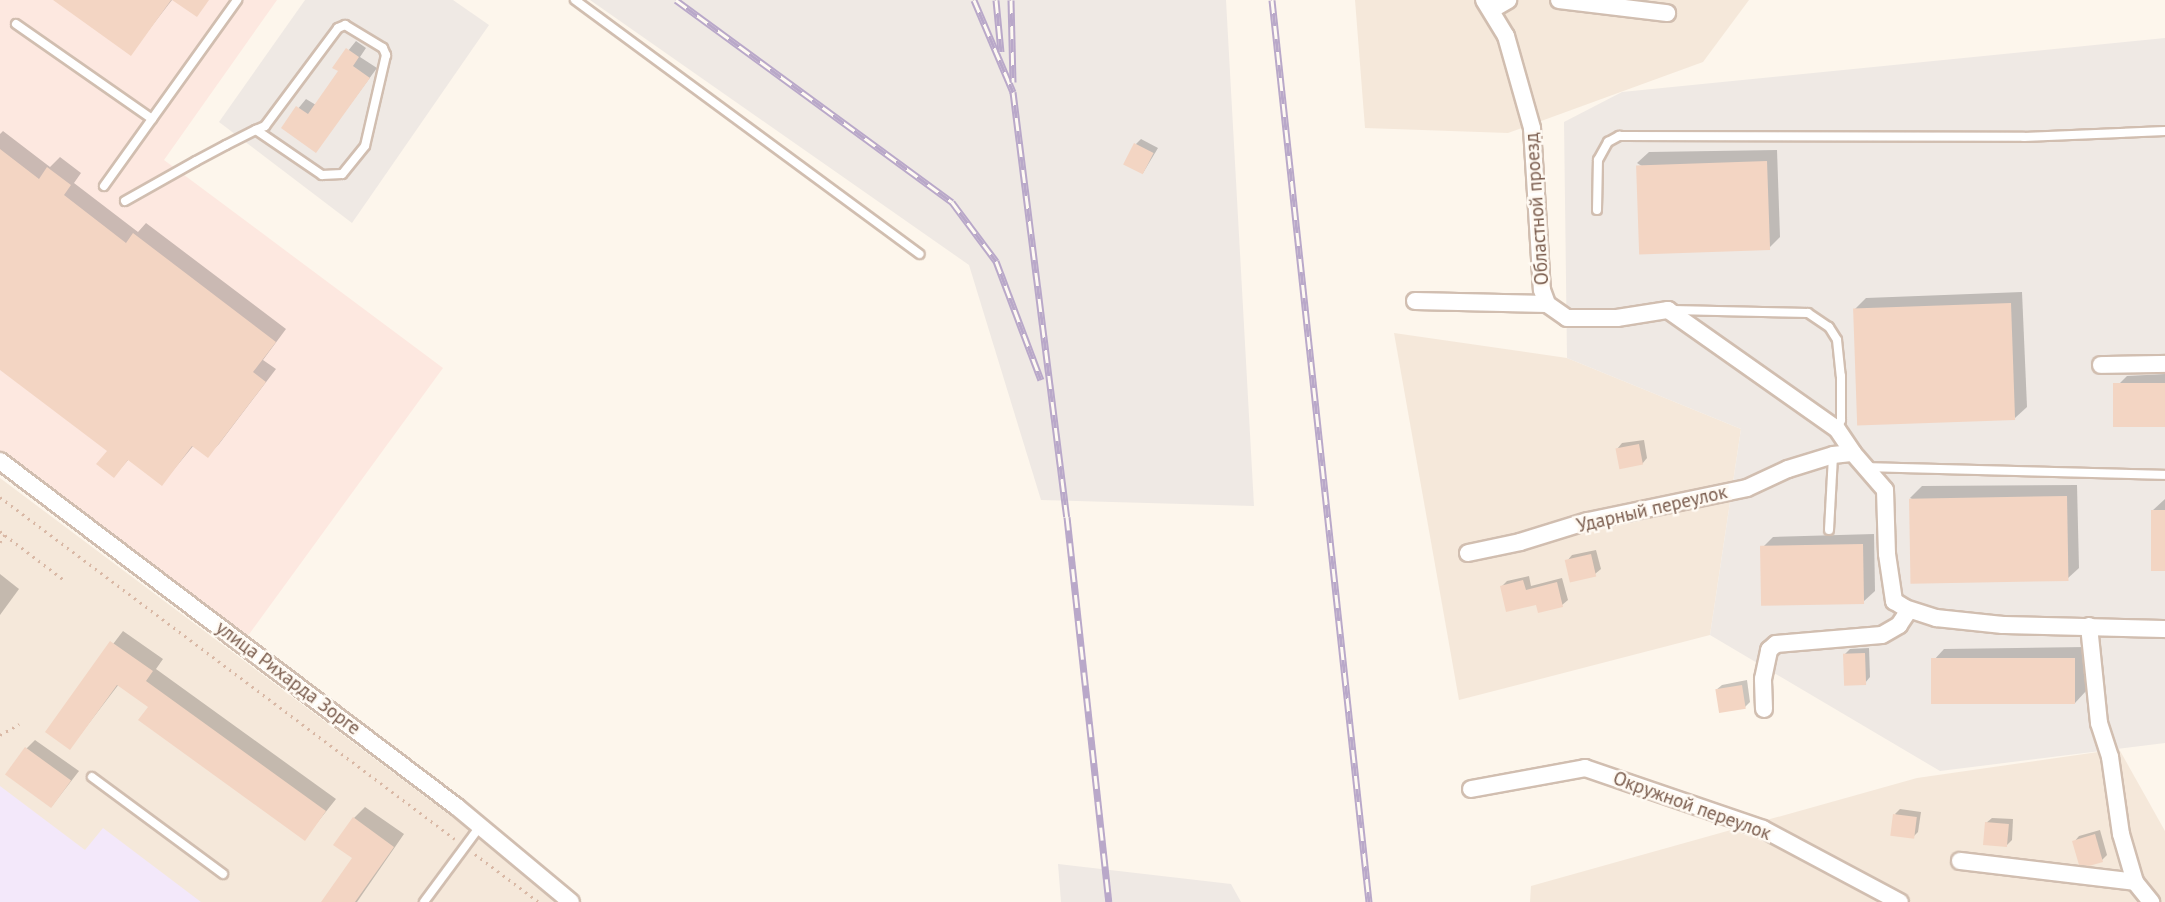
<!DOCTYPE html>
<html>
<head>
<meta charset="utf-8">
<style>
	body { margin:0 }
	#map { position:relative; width:2165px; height:902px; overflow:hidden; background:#fdf6ec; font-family:"PT Sans",sans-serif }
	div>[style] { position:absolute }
	.residential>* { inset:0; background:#f5e8da }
	.commercial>* { inset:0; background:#fde8e0 }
	.industrial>* { inset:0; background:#efe9e4 }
	.education>* { inset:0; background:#f3e8fa }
	.shadow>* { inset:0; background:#0003 }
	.building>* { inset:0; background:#f3d5c3; transform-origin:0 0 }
	.path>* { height:2.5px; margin-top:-1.25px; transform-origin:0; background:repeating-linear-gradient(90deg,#d9b8a5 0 2px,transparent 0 7px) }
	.roads { filter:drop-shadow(2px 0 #d1beb0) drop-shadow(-2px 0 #d1beb0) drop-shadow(0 2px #d1beb0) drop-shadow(0 -2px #d1beb0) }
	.lane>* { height:8px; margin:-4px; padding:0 4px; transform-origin:4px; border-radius:4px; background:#fff }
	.street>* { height:16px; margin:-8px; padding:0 8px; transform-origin:8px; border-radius:8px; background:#fff }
	.rail>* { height:7px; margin-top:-3.5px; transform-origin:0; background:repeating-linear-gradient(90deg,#fffaf3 0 13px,#b9a8c9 0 26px); box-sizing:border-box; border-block:2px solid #b9a8c9 }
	span { translate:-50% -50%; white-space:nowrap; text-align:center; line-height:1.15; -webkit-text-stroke:5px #fffaf3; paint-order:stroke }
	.street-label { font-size:19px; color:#7a5c4d }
</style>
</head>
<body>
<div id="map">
	<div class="residential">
		<div style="clip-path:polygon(1355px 0,1749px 0,1703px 62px,1508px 133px,1365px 128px)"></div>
		<div style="clip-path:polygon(1394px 333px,1567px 358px,1741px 429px,1710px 635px,1459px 700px)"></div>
		<div style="clip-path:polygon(0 478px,495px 849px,556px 902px,0 902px)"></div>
		<div style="clip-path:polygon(2119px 749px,2165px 831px,2165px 902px,1530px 902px,1531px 886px,1917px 778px)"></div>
	</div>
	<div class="commercial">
		<div style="clip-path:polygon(0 0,277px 0,164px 160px,443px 368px,247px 637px,0 452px)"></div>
	</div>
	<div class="industrial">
		<div style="clip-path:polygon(305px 0,453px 0,489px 25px,352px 223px,219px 122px)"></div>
		<div style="clip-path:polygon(590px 0,1226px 0,1254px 506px,1041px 500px,969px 265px)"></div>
		<div style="clip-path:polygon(2165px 38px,2165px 743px,1940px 771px,1710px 635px,1741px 429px,1567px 358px,1564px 122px,1622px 92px)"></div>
		<div style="clip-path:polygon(1058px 864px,1231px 884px,1241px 902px,1061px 902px)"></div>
	</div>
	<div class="education">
		<div style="clip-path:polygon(0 786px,85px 850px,103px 828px,201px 902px,0 902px)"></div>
	</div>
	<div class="shadow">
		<div style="clip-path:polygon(68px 0,172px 0,131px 53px)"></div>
		<div style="clip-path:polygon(356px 41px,366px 48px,360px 57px,377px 68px,316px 151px,283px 127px,306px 99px,316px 105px,340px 71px,335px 67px)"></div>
		<div style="clip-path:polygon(3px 131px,50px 167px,60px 157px,81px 173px,74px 183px,138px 232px,146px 223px,286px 329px,263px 360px,276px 369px,219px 444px,207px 456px,194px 445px,162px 484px,129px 459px,114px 476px,109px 451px,0 368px,0 134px)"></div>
		<div style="clip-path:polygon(1141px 139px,1158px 148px,1143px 173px,1136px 144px)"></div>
		<div style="clip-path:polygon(1777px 150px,1780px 237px,1769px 248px,1637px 163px,1649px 152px)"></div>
		<div style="clip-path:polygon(2022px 292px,2027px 407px,2015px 418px,1855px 309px,1866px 298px)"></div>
		<div style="clip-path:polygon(2165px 374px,2165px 425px,2115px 388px,2127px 376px)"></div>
		<div style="clip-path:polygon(1644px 440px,1647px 458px,1642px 464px,1617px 449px,1622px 443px)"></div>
		<div style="clip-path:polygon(2077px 485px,2079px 568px,2067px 579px,1910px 498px,1922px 486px)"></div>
		<div style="clip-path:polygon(2165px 499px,2165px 569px,2152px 511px)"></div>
		<div style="clip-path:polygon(1874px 534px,1875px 591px,1863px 602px,1762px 548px,1773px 537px)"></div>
		<div style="clip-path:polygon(1596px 550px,1601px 569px,1595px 574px,1567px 561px,1572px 555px)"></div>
		<div style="clip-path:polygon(0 574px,19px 589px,0 615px)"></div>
		<div style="clip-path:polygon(1529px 576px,1531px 586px,1562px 578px,1568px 600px,1562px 605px,1537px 603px,1502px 586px,1507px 581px)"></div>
		<div style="clip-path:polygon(123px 631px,163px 659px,156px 669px,336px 799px,305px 838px,150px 707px,119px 684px,70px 748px,47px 731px)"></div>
		<div style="clip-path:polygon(2086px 647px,2086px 691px,2075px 703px,1933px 661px,1944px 649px)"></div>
		<div style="clip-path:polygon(1869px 648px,1870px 677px,1865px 683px,1845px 654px,1850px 649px)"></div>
		<div style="clip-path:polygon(1747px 680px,1750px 702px,1745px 707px,1716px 690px,1722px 685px)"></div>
		<div style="clip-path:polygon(35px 740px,79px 771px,52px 806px,26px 749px)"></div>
		<div style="clip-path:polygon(365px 807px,404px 834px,357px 902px,323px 902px,354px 858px,354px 818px)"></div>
		<div style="clip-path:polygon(1900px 809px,1921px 812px,1918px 832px,1913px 837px,1895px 814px)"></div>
		<div style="clip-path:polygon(1992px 818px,2013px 819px,2012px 840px,2007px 845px,1986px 823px)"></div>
		<div style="clip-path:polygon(2100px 830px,2107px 855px,2102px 860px,2074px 842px,2079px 836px)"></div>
	</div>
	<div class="building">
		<div style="clip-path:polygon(53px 0,171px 0,131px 56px)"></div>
		<div style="clip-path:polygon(172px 0,209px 0,197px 17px)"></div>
		<div style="clip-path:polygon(346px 48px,359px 57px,353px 66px,370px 78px,316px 153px,281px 128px,296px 106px,308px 114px,338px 71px,332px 68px)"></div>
		<div style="left:1134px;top:143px;width:22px;height:24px;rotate:27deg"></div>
		<div style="clip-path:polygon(0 149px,39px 179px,47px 167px,71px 185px,64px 195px,126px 243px,133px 233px,276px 342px,253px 372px,266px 382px,208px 458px,192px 446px,162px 486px,128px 460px,114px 478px,96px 464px,107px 451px,0 370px)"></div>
		<div style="left:1767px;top:161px;width:89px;height:131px;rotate:88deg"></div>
		<div style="left:2011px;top:303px;width:117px;height:158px;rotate:88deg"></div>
		<div style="left:2165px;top:383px;width:44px;height:52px;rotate:90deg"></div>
		<div style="left:1639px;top:444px;width:21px;height:24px;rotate:79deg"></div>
		<div style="left:2067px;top:496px;width:85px;height:158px;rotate:89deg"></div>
		<div style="left:2151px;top:510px;width:14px;height:61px"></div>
		<div style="left:1863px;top:544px;width:60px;height:103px;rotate:89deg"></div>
		<div style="left:1591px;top:554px;width:23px;height:27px;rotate:77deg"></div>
		<div style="clip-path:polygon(1523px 580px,1526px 590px,1557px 582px,1563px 607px,1538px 613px,1536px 605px,1506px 612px,1500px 586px)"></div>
		<div style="clip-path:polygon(110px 641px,153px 671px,146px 681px,326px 811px,305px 841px,138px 720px,148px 707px,117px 685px,70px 750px,45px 732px)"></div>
		<div style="left:1865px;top:653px;width:32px;height:22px;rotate:88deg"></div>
		<div style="left:2075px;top:658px;width:46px;height:144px;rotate:90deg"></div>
		<div style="left:1742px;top:685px;width:24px;height:27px;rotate:81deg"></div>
		<div style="left:25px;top:747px;width:57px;height:34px;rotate:36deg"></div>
		<div style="left:1893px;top:814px;width:24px;height:22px;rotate:7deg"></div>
		<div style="clip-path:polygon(353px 817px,394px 847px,355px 902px,321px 902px,352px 858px,333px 845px)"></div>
		<div style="left:1985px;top:822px;width:24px;height:23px;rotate:5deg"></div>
		<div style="clip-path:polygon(2095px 834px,2103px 862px,2089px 866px,2079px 865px,2072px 841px)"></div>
	</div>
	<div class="path">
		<div style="left:0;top:497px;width:569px;rotate:36.93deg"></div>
		<div style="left:0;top:531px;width:6px;rotate:39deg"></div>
		<div style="left:5px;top:535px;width:9px;rotate:122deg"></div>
		<div style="left:5px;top:535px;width:74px;rotate:37.3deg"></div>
		<div style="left:0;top:735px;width:22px;rotate:-30deg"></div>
		<div style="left:475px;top:854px;width:80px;rotate:36.9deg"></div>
	</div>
	<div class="roads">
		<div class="lane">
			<div style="left:575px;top:0;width:428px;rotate:36.4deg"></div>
			<div style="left:16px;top:24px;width:166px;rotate:34.9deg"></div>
			<div style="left:104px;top:186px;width:229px;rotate:-54.4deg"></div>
			<div style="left:125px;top:201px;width:81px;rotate:-29.4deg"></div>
			<div style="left:196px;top:161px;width:34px;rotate:-28deg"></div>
			<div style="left:226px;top:145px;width:34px;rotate:-27deg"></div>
			<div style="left:256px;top:130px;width:10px;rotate:-24deg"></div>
			<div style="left:265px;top:126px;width:122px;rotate:-53.3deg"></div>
			<div style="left:338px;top:28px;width:8px;rotate:-23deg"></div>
			<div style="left:345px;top:25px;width:44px;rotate:31.2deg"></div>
			<div style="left:383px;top:48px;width:8px;rotate:67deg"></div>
			<div style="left:386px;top:55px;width:93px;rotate:103deg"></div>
			<div style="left:365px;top:146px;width:36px;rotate:129deg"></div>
			<div style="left:342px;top:174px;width:20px;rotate:177deg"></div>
			<div style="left:322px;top:175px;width:80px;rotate:-145.7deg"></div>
			<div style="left:1597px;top:210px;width:50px;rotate:-88.9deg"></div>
			<div style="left:1598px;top:160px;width:21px;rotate:-61deg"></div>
			<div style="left:1608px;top:142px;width:13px;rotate:-29deg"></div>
			<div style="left:1619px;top:136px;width:405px;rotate:0.1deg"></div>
			<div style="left:2024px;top:137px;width:141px;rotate:-2.4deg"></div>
			<div style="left:1672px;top:310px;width:136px;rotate:1.3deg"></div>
			<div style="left:1808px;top:313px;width:25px;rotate:34deg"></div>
			<div style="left:1829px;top:327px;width:15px;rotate:58deg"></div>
			<div style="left:1837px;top:340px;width:36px;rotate:84deg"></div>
			<div style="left:1841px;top:376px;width:44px;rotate:90deg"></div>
			<div style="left:1841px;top:420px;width:10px;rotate:114deg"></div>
			<div style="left:1867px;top:467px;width:298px;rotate:1.5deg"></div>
			<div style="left:1829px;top:530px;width:75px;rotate:-86.9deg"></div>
			<div style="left:92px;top:777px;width:163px;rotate:36.5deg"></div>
			<div style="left:424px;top:902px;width:96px;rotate:-53.5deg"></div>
		</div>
		<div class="street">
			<div style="left:1484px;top:0;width:42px;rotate:58.6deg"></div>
			<div style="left:1506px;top:36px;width:96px;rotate:74.2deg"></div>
			<div style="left:1532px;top:128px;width:162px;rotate:86.5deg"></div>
			<div style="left:1542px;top:290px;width:15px;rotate:70deg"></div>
			<div style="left:1547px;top:304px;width:24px;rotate:35deg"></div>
			<div style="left:1567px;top:318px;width:50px"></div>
			<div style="left:1617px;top:318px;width:52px;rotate:-8.9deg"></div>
			<div style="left:1668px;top:310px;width:207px;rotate:35.2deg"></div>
			<div style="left:1837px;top:429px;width:29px;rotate:56deg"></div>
			<div style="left:1559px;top:0;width:109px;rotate:6.9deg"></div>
			<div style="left:1491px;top:10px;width:20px;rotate:-30deg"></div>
			<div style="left:1415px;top:301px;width:132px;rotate:1.3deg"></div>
			<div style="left:2101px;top:365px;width:64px;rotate:-0.9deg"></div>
			<div style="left:0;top:461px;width:573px;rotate:37.13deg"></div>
			<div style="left:457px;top:807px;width:148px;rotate:39.8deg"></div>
			<div style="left:1468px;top:553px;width:53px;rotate:-11.9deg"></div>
			<div style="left:1520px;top:542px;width:71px;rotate:-17.2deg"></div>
			<div style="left:1588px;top:521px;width:162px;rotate:-11.7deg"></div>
			<div style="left:1747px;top:488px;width:45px;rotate:-24.9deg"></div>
			<div style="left:1788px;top:469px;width:47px;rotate:-17.3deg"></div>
			<div style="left:1833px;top:455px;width:20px;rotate:-6deg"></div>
			<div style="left:1853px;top:453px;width:49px;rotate:49.1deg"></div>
			<div style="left:1885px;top:490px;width:64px;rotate:88.2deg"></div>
			<div style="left:1887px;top:554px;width:48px;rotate:81.5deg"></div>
			<div style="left:1894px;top:601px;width:13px;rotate:32deg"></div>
			<div style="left:1905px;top:608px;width:33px;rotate:18deg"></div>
			<div style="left:1936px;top:618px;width:67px;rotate:6deg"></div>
			<div style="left:2003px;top:625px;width:162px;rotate:1.4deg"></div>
			<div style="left:2089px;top:626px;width:98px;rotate:84.1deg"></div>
			<div style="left:2099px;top:723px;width:36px;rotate:72deg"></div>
			<div style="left:2110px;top:757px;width:78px;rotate:81.9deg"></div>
			<div style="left:2121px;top:834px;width:50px;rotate:73.7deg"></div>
			<div style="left:2135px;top:882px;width:26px;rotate:51deg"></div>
			<div style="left:1764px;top:709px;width:30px;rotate:-92deg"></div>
			<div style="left:1763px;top:679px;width:30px;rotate:-78deg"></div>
			<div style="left:1769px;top:650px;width:9px;rotate:-41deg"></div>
			<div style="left:1776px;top:644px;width:106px;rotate:-4.9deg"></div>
			<div style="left:1882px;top:635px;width:20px;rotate:-30deg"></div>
			<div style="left:1899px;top:625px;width:18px;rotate:-56deg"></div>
			<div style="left:1471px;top:789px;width:116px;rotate:-10.4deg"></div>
			<div style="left:1585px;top:768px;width:188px;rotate:18.9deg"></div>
			<div style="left:1763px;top:829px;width:155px;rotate:28.1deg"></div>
			<div style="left:1960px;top:861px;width:176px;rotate:6.8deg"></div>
		</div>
	</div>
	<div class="rail">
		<div style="left:676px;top:0;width:342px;rotate:36.2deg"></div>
		<div style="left:952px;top:202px;width:74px;rotate:53.3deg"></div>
		<div style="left:996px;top:261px;width:127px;rotate:69.3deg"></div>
		<div style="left:974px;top:0;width:100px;rotate:67deg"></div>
		<div style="left:1013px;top:92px;width:428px;rotate:82.8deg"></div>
		<div style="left:1067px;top:517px;width:387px;rotate:83.8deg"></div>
		<div style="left:996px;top:0;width:52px;rotate:84.5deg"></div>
		<div style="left:1011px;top:0;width:82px;rotate:88.6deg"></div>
		<div style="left:1272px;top:0;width:907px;rotate:83.86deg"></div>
	</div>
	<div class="street-label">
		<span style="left:1537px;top:209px;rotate:-94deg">Областной проезд</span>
		<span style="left:1652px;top:509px;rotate:-13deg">Ударный переулок</span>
		<span style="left:288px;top:678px;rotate:37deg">улица Рихарда Зорге</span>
		<span style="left:1692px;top:806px;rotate:20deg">Окружной переулок</span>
	</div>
</div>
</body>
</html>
